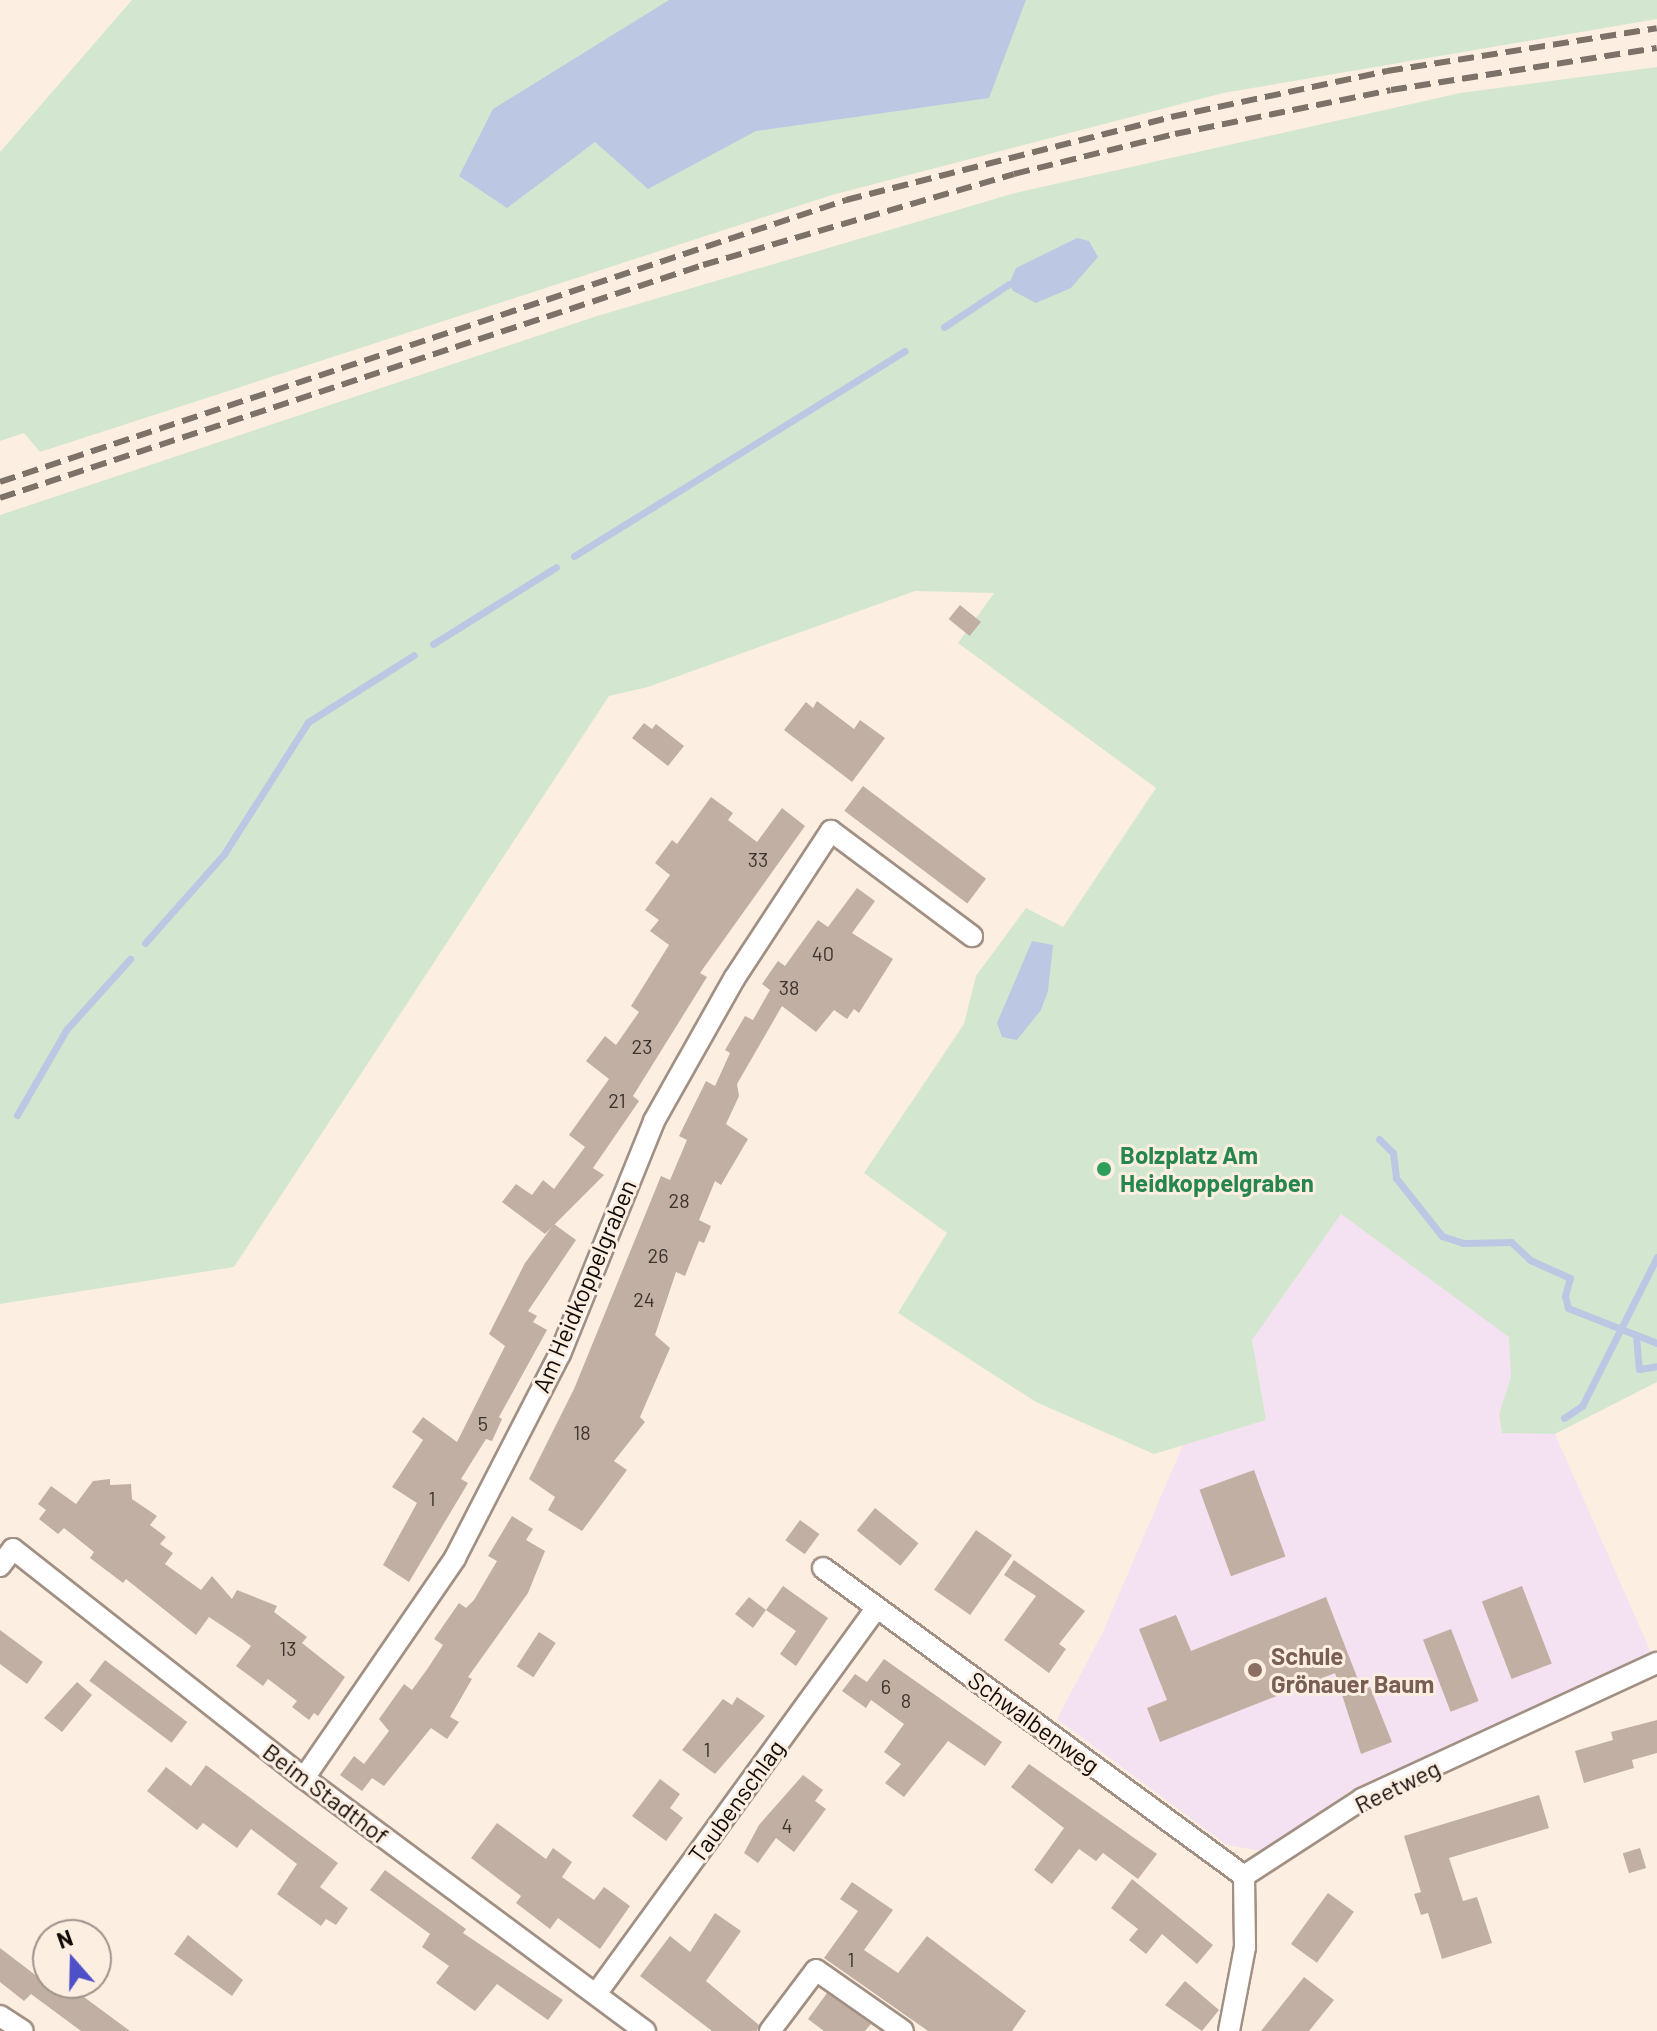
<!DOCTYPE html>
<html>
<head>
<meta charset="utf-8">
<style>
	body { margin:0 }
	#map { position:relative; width:1657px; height:2031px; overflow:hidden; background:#fdeee2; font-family:Barlow,sans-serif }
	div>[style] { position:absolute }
	.education>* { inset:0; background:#f4e1f1 }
	.green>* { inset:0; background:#d3e7d0 }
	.water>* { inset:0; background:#bcc8e3 }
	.stream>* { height:7px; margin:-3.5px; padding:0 3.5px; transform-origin:3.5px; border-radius:3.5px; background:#bcc8e3 }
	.building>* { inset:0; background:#c2afa3; transform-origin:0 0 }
	.roads { filter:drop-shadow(2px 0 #a19083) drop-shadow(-2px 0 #a19083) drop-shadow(0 2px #a19083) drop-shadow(0 -2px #a19083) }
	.street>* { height:20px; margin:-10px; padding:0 10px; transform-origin:10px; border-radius:10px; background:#fff }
	.rail>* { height:6px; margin-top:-3px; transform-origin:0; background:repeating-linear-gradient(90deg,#7c726a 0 16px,transparent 0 24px) }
	.dots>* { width:22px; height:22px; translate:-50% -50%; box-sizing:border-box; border:4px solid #fdeee2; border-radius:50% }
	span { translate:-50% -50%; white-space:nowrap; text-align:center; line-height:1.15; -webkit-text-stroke:6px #fdeee2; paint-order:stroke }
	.number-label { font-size:20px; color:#3c332d }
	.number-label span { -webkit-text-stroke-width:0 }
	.leisure-label { font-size:24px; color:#27864d; font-weight:700 }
	.left { translate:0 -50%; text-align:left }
	.street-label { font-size:24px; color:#100a06 }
	.education-label { font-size:24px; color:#785e54; font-weight:700 }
	.north { position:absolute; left:32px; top:1919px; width:80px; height:80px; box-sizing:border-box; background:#fdeee2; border:2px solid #9e938a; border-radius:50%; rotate:340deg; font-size:22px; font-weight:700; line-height:32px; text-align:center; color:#100a06 }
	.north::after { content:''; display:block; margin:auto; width:28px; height:36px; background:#4e50c7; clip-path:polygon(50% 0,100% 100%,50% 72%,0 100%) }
</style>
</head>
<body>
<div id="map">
	<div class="education">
		<div style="clip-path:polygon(1341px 1214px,1510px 1337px,1511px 1377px,1499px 1414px,1502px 1433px,1555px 1434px,1652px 1655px,1348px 1792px,1263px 1851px,1227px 1845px,1057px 1719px,1103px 1632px,1183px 1445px,1266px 1420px,1252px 1340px)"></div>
	</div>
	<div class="green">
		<div style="clip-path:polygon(132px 0,1657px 0,1657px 19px,1223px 93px,832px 195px,40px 452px,24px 433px,0 441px,0 152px)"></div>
		<div style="clip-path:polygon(1657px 67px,1657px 1382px,1555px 1434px,1502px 1433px,1499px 1414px,1511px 1377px,1509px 1337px,1341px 1214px,1252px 1340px,1266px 1420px,1154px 1454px,1036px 1402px,898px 1313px,947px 1233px,864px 1173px,964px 1024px,976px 976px,1026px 908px,1063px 927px,1156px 788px,958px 643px,994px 593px,915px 591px,648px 687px,609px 696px,234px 1267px,0 1304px,0 515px,597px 316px,1015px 193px,1460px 93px)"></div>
	</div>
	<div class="water">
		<div style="clip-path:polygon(669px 0,1026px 0,989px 98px,756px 131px,648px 189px,595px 142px,507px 208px,459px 176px,493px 109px)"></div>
		<div style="clip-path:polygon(1077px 238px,1089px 241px,1098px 257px,1071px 288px,1036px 303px,1013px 291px,1009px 284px,1016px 268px)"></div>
		<div style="clip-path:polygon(1032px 941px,1053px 945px,1048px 991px,1041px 1010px,1017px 1040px,1002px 1037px,997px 1023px)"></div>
	</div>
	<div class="stream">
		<div style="left:944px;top:327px;width:78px;rotate:-33.5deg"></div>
		<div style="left:574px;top:556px;width:389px;rotate:-31.8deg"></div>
		<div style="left:433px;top:644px;width:145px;rotate:-32deg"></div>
		<div style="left:145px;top:943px;width:119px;rotate:-48.4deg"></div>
		<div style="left:224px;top:854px;width:156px;rotate:-57.5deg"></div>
		<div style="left:308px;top:722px;width:125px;rotate:-32.3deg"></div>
		<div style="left:17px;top:1115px;width:98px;rotate:-60deg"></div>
		<div style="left:66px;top:1030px;width:96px;rotate:-48deg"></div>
		<div style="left:1379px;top:1139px;width:20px;rotate:45deg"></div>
		<div style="left:1393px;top:1153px;width:25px;rotate:83deg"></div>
		<div style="left:1396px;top:1178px;width:74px;rotate:51.6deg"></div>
		<div style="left:1442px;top:1236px;width:22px;rotate:18deg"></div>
		<div style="left:1463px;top:1243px;width:48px;rotate:-1.2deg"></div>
		<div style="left:1511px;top:1242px;width:26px;rotate:43deg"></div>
		<div style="left:1530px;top:1260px;width:44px;rotate:24.2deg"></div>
		<div style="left:1570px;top:1278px;width:19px;rotate:106deg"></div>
		<div style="left:1565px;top:1296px;width:12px;rotate:76deg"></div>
		<div style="left:1568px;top:1308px;width:96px;rotate:21.5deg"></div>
		<div style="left:1636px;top:1336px;width:33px;rotate:85deg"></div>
		<div style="left:1639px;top:1369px;width:18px;rotate:-9deg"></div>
		<div style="left:1564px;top:1418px;width:22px;rotate:-34deg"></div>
		<div style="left:1582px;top:1406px;width:167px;rotate:-63.3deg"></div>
	</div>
	<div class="building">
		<div style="left:960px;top:605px;width:27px;height:18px;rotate:39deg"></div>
		<div style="clip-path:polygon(817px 701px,854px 729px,860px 720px,885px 738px,852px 782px,784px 730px,806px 702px,813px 708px)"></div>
		<div style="clip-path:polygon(644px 723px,652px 729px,656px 724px,684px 746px,668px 766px,632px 738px)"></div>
		<div style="left:863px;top:786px;width:154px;height:31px;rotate:37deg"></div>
		<div style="clip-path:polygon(711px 797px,733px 813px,728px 820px,757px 842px,782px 808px,805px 826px,700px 973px,707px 977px,633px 1096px,639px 1101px,593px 1168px,604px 1175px,545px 1234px,502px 1202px,516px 1184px,532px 1195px,543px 1180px,554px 1189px,585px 1147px,569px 1135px,609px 1079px,586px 1061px,605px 1036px,616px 1045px,639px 1012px,631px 1006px,669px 945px,650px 931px,659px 920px,645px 910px,670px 875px,655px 863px,672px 840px,677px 844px)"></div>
		<div style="clip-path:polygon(857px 888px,875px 901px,852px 933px,893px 959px,859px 1013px,854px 1009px,847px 1019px,834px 1010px,816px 1032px,782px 1006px,737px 1084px,739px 1096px,726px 1124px,748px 1139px,721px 1185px,715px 1181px,699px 1220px,711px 1226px,704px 1243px,699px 1241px,685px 1276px,676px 1272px,655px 1335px,670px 1348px,640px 1417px,645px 1422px,614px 1461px,627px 1470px,582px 1531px,548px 1510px,555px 1497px,529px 1479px,574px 1389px,661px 1176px,670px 1180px,687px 1140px,679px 1136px,706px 1081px,715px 1086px,730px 1053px,725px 1050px,745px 1016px,753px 1020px,770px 990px,762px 984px,778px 961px,785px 966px,818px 920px,828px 927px)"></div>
		<div style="clip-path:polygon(554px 1224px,576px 1240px,528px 1311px,537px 1316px,533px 1322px,547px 1330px,499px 1417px,502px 1419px,492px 1441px,486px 1439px,461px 1479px,468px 1483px,409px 1582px,383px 1565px,417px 1503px,392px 1487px,423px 1440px,412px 1432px,423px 1417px,457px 1442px,505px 1346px,489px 1334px,525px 1263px)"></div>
		<div style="left:1254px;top:1470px;width:92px;height:58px;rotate:70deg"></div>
		<div style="clip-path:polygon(110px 1479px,110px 1485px,131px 1484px,132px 1499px,157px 1516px,150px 1525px,166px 1537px,160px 1544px,173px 1553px,165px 1564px,201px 1590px,212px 1576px,232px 1599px,237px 1590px,277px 1606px,274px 1612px,307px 1637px,302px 1643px,345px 1677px,318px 1716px,314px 1713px,309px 1720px,292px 1707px,297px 1701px,268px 1679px,263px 1686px,236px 1666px,251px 1646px,242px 1639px,209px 1617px,196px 1635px,126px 1579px,123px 1583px,90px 1558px,94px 1552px,64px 1528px,58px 1534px,39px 1519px,46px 1510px,38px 1504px,51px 1486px,76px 1504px,93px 1481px)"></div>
		<div style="left:875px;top:1508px;width:56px;height:29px;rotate:39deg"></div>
		<div style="clip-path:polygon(512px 1516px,533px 1529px,526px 1540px,545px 1551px,528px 1593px,468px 1677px,472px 1679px,450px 1717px,459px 1722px,447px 1739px,431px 1728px,384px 1786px,372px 1778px,362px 1791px,340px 1775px,354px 1756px,364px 1764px,389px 1731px,379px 1719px,404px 1684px,412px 1690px,428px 1668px,443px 1645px,434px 1639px,459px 1603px,466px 1608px,474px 1600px,497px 1561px,488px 1556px)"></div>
		<div style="left:800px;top:1520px;width:24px;height:25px;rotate:36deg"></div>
		<div style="left:976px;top:1530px;width:44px;height:73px;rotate:35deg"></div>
		<div style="clip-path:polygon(1014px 1560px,1085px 1611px,1059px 1644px,1066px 1649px,1049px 1673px,1004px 1640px,1036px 1596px,1004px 1575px)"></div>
		<div style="clip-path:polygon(783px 1586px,828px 1618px,796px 1666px,780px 1654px,796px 1631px,766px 1610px,753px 1628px,735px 1614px,749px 1597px,766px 1610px)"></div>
		<div style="left:1522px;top:1586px;width:83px;height:43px;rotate:69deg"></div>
		<div style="clip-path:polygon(1326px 1597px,1362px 1690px,1370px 1687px,1392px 1742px,1361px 1754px,1335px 1673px,1160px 1742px,1147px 1708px,1167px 1700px,1139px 1629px,1176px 1615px,1191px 1651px)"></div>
		<div style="left:1451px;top:1629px;width:77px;height:30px;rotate:69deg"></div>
		<div style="clip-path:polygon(0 1630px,43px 1662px,27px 1684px,0 1664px)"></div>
		<div style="left:539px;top:1632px;width:20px;height:41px;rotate:33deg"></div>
		<div style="clip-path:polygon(884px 1659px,1002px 1742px,985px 1766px,948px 1741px,904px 1797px,885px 1783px,901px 1764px,884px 1752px,904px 1724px,871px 1700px,866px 1708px,842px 1691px,855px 1674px,867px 1682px)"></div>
		<div style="left:105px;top:1660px;width:103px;height:26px;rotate:37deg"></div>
		<div style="clip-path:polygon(77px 1682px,92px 1695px,62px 1732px,44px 1718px)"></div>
		<div style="clip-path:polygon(737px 1697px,765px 1716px,715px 1774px,682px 1750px,723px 1699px,732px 1705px)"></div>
		<div style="clip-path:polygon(1657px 1720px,1657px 1753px,1632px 1760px,1634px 1768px,1584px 1783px,1575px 1751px,1613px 1740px,1611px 1732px)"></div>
		<div style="clip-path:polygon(1029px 1764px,1157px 1854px,1138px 1879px,1103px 1853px,1096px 1861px,1079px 1849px,1052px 1884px,1034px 1870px,1064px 1828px,1011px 1787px)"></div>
		<div style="clip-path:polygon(206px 1765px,338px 1863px,320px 1887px,348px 1908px,336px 1925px,326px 1919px,321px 1926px,277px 1894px,297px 1864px,251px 1829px,237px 1848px,203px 1823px,197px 1830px,147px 1791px,166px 1767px,191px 1786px)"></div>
		<div style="clip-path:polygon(803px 1775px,823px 1790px,815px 1801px,826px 1809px,794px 1852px,776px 1838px,758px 1863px,744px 1853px,759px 1825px)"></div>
		<div style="clip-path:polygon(660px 1779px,680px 1794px,670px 1808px,683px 1818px,666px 1841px,632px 1816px)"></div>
		<div style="clip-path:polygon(1539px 1795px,1549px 1828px,1449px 1858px,1463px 1901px,1477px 1897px,1492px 1943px,1442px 1959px,1428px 1913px,1421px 1915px,1414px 1894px,1421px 1892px,1404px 1836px)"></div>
		<div style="clip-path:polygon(497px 1823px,546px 1859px,553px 1848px,572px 1862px,562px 1877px,594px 1900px,604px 1887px,630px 1906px,600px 1949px,558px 1918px,550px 1929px,516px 1903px,521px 1896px,471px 1858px)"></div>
		<div style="left:1640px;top:1848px;width:21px;height:18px;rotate:73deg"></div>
		<div style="clip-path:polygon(385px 1870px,466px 1929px,463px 1933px,563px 2000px,548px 2020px,497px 1984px,475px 2011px,436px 1983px,449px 1966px,422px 1947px,430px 1934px,370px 1890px)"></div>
		<div style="clip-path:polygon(1132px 1879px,1213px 1945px,1197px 1964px,1162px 1934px,1146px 1954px,1129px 1940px,1138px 1929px,1111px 1908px)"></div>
		<div style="clip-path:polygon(852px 1882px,893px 1910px,864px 1950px,898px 1973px,927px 1936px,1026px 2011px,1012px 2031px,928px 2031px,824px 1958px,858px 1911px,840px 1899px)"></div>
		<div style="left:1328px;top:1893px;width:32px;height:63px;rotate:36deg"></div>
		<div style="clip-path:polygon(715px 1913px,741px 1931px,706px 1981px,759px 2025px,757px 2031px,712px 2031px,640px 1976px,670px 1936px,690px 1952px)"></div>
		<div style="clip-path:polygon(188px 1935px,243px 1980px,232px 1996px,174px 1954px)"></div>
		<div style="clip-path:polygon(0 1948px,55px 1990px,65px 1983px,130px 2031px,81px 2031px,31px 1994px,24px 2001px,0 1982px)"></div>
		<div style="clip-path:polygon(1304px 1977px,1334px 2000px,1309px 2031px,1261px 2031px)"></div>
		<div style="clip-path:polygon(1185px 1981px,1219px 2010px,1202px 2031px,1165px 2005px)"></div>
		<div style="clip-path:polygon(827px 1993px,871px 2024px,865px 2031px,824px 2031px,808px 2019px)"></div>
	</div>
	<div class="roads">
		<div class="street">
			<div style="left:0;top:1566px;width:21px;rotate:-53deg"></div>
			<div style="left:13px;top:1549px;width:370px;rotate:38.2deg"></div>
			<div style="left:304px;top:1778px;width:425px;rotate:36.6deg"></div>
			<div style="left:823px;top:1568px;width:522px;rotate:36.19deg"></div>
			<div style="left:304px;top:1778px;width:267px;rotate:-55.5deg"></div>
			<div style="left:455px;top:1558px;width:229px;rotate:-62.8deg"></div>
			<div style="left:560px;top:1354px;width:251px;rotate:-68deg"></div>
			<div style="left:654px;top:1121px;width:163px;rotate:-60.6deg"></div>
			<div style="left:734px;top:979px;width:177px;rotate:-56.8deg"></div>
			<div style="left:831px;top:831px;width:176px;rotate:36.7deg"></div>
			<div style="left:596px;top:1994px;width:476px;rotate:-54deg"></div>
			<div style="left:0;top:2016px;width:27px;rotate:33deg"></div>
			<div style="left:770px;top:2031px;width:76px;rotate:-53deg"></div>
			<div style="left:816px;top:1970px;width:106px;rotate:35deg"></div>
			<div style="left:1229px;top:2031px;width:86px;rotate:-79.2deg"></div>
			<div style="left:1245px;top:1947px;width:71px;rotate:-90.8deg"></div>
			<div style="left:1244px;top:1876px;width:141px;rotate:-33.1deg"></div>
			<div style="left:1362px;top:1799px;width:325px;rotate:-24.8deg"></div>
		</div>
	</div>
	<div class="rail">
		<div style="left:0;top:482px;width:892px;rotate:-18.43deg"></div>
		<div style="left:846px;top:200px;width:335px;rotate:-14.3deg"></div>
		<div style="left:1171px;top:117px;width:221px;rotate:-12deg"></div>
		<div style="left:1387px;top:71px;width:273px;rotate:-9deg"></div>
		<div style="left:0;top:498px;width:741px;rotate:-18.34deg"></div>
		<div style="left:703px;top:265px;width:324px;rotate:-16.3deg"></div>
		<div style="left:1014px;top:174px;width:166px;rotate:-14deg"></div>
		<div style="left:1175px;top:134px;width:220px;rotate:-11.5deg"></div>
		<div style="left:1391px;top:90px;width:269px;rotate:-9deg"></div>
	</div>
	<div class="dots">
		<div style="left:1104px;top:1169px;background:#2e9e5b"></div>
		<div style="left:1255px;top:1670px;background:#8d6e63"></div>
	</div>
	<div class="number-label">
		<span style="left:758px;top:859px">33</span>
		<span style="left:823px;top:953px">40</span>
		<span style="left:789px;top:987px">38</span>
		<span style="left:642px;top:1046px">23</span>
		<span style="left:617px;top:1100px">21</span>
		<span style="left:679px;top:1200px">28</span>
		<span style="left:658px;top:1255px">26</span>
		<span style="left:644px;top:1299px">24</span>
		<span style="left:483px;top:1423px">5</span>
		<span style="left:582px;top:1432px">18</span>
		<span style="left:432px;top:1498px">1</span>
		<span style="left:288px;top:1648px">13</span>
		<span style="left:886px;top:1686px">6</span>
		<span style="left:906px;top:1700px">8</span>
		<span style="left:707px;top:1749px">1</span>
		<span style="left:787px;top:1825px">4</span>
		<span style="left:851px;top:1959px">1</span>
	</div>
	<div class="leisure-label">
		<span class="left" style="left:1120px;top:1169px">Bolzplatz Am<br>Heidkoppelgraben</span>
	</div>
	<div class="street-label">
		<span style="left:584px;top:1286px;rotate:-67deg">Am Heidkoppelgraben</span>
		<span style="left:1034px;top:1722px;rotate:36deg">Schwalbenweg</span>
		<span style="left:1397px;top:1786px;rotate:-26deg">Reetweg</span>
		<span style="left:326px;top:1793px;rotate:37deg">Beim Stadthof</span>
		<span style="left:736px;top:1801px;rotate:-54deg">Taubenschlag</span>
	</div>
	<div class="education-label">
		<span class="left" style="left:1271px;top:1670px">Schule<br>Grönauer Baum</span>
	</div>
	<div class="north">N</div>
</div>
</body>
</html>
